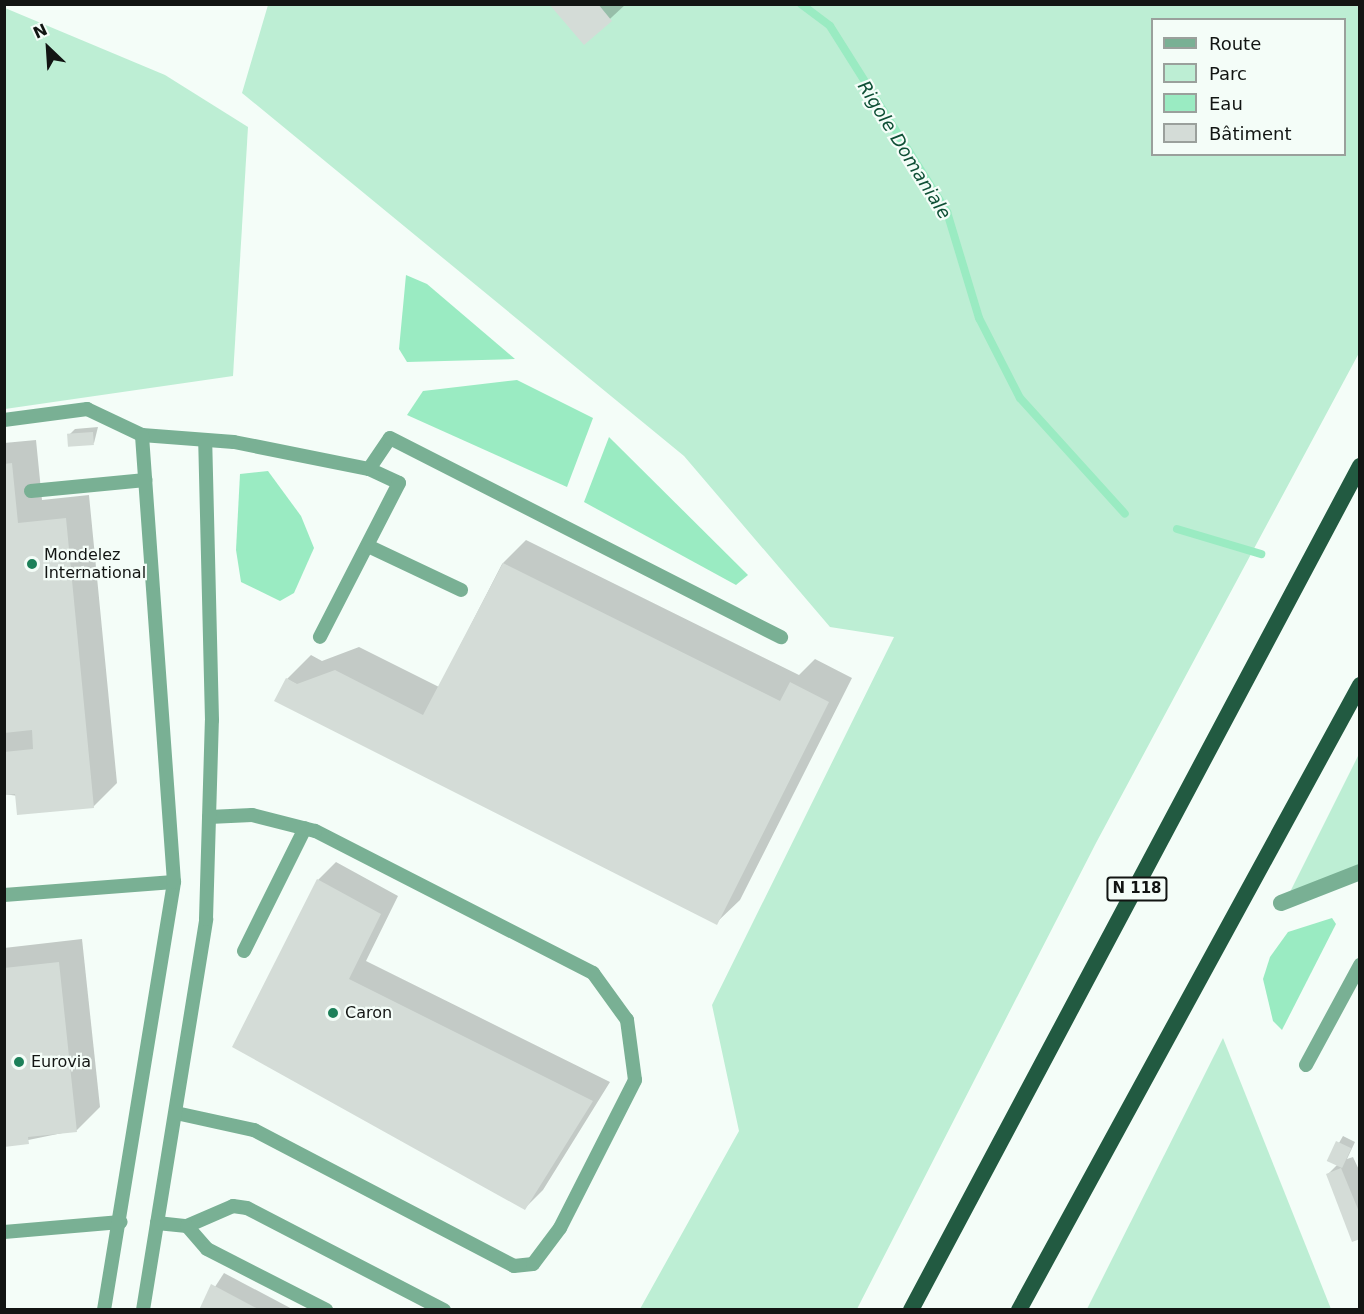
<!DOCTYPE html>
<html>
<head>
<meta charset="utf-8">
<style>
	body { margin:0 }
	#map { position:relative; width:1364px; height:1314px; overflow:hidden; background:#f4fdf8; font-family:"DejaVu Sans",sans-serif }
	div>[style] { position:absolute }
	.green>* { inset:0; background:#bdeed4 }
	.water>* { inset:0; background:#9aebc2 }
	.shadow>* { inset:0; background:#0003 }
	.stream>* { height:8px; margin:-4px; padding:0 4px; transform-origin:4px; border-radius:4px; background:#9aebc2 }
	.building>* { inset:0; background:#d4dcd7; transform-origin:0 0 }
	.service>* { height:14px; margin:-7px; padding:0 7px; transform-origin:7px; border-radius:7px; background:#79b094 }
	.minor>* { height:16px; margin:-8px; padding:0 8px; transform-origin:8px; border-radius:8px; background:#79b094 }
	.trunk>* { height:16px; margin:-8px; padding:0 8px; transform-origin:8px; border-radius:8px; background:#225a41 }
	.dots>* { width:16px; height:16px; translate:-50% -50%; box-sizing:border-box; border:3px solid #f4fdf8; border-radius:50% }
	span { translate:-50% -50%; white-space:nowrap; text-align:center; line-height:1.15; -webkit-text-stroke:4.5px #f4fdf8; paint-order:stroke }
	.shield-label span { padding:2px 4px; background:#f4fdf8; border:2px solid; border-radius:4px; -webkit-text-stroke-width:0 }
	.shield-label { font-size:15px; color:#121513; font-weight:700 }
	.poi-label { font-size:16px; color:#121513 }
	.left { translate:0 -50%; text-align:left }
	.water-label { font-size:18px; color:#0e4f35; font-style:italic }
	.frame { position:absolute; inset:0; border:6px solid #121513; pointer-events:none }
	.legend { position:absolute; left:1151px; top:18px; width:195px; height:138px; box-sizing:border-box; background:#f4fdf8; border:2px solid #9aa09c; margin:0; padding:8px 10px; list-style:none; font-size:18px; color:#121513 }
	.legend li { display:flex; align-items:center; gap:12px; height:30px }
	.legend b { width:30px; border:2px solid #9aa09c }
	.north { position:absolute; left:18px; top:18px; width:60px; height:60px; -webkit-text-stroke:4px #f4fdf8; paint-order:stroke; rotate:335deg; font-size:16px; font-weight:700; line-height:24px; text-align:center; color:#121513 }
	.north::after { content:''; display:block; margin:auto; width:21px; height:27px; background:#121513; clip-path:polygon(50% 0,100% 100%,50% 72%,0 100%) }
</style>
</head>
<body>
<div id="map">
	<div class="green">
		<div style="clip-path:polygon(evenodd,268px 5px,1359px 5px,1359px 353px,1096px 843px,857px 1309px,640px 1309px,739px 1131px,712px 1005px,894px 637px,830px 627px,684px 456px,242px 93px,268px 5px,1152px 20px,1344px 20px,1344px 154px,1152px 154px,1152px 20px)"></div>
		<div style="clip-path:polygon(5px 8px,165px 75px,248px 127px,233px 376px,5px 409px)"></div>
		<div style="clip-path:polygon(1359px 754px,1359px 868px,1288px 896px)"></div>
		<div style="clip-path:polygon(1223px 1038px,1331px 1309px,1087px 1309px)"></div>
	</div>
	<div class="water">
		<div style="clip-path:polygon(406px 275px,427px 284px,515px 359px,407px 362px,399px 349px)"></div>
		<div style="clip-path:polygon(517px 380px,593px 418px,567px 487px,407px 415px,423px 391px)"></div>
		<div style="clip-path:polygon(609px 437px,748px 575px,736px 585px,584px 502px)"></div>
		<div style="clip-path:polygon(268px 471px,301px 516px,314px 548px,294px 593px,280px 601px,241px 582px,236px 550px,240px 474px)"></div>
		<div style="clip-path:polygon(1332px 918px,1336px 924px,1282px 1030px,1273px 1021px,1263px 979px,1270px 957px,1288px 932px)"></div>
	</div>
	<div class="shadow">
		<div style="clip-path:polygon(551px 4px,626px 4px,584px 43px)"></div>
		<div style="clip-path:polygon(98px 427px,94px 443px,69px 435px,75px 429px)"></div>
		<div style="clip-path:polygon(36px 440px,42px 500px,89px 495px,117px 783px,93px 807px,4px 794px,4px 443px)"></div>
		<div style="clip-path:polygon(526px 540px,799px 675px,815px 659px,852px 678px,740px 900px,716px 923px,287px 679px,311px 655px,322px 661px,359px 647px,439px 687px,502px 564px)"></div>
		<div style="clip-path:polygon(336px 862px,398px 896px,366px 961px,610px 1082px,543px 1190px,525px 1208px,234px 1046px,318px 880px)"></div>
		<div style="clip-path:polygon(82px 939px,100px 1107px,77px 1130px,4px 1145px,4px 948px)"></div>
		<div style="clip-path:polygon(1343px 1136px,1355px 1142px,1347px 1159px,1353px 1157px,1360px 1172px,1360px 1237px,1328px 1174px,1338px 1164px,1329px 1160px)"></div>
		<div style="clip-path:polygon(224px 1273px,294px 1310px,200px 1310px)"></div>
	</div>
	<div class="stream">
		<div style="left:801px;top:4px;width:36px;rotate:37deg"></div>
		<div style="left:830px;top:26px;width:220px;rotate:57.8deg"></div>
		<div style="left:947px;top:212px;width:111px;rotate:73.2deg"></div>
		<div style="left:979px;top:318px;width:90px;rotate:62.9deg"></div>
		<div style="left:1020px;top:398px;width:156px;rotate:47.8deg"></div>
		<div style="left:1177px;top:529px;width:88px;rotate:16.6deg"></div>
	</div>
	<div class="building">
		<div style="clip-path:polygon(549px 4px,598px 4px,612px 21px,584px 45px)"></div>
		<div style="left:93px;top:432px;width:13px;height:26px;rotate:86deg"></div>
		<div style="clip-path:polygon(12px 463px,18px 523px,66px 518px,94px 808px,17px 815px,15px 794px,4px 795px,4px 752px,33px 749px,32px 730px,4px 733px,4px 464px)"></div>
		<div style="clip-path:polygon(503px 563px,780px 701px,790px 682px,829px 702px,717px 925px,274px 701px,286px 678px,297px 684px,335px 670px,423px 715px)"></div>
		<div style="clip-path:polygon(317px 879px,381px 914px,349px 979px,593px 1101px,525px 1210px,232px 1047px)"></div>
		<div style="clip-path:polygon(59px 962px,77px 1132px,28px 1137px,29px 1144px,4px 1147px,4px 968px)"></div>
		<div style="left:1336px;top:1141px;width:17px;height:22px;rotate:25deg"></div>
		<div style="clip-path:polygon(1341px 1168px,1360px 1214px,1360px 1239px,1352px 1242px,1326px 1174px)"></div>
		<div style="clip-path:polygon(211px 1284px,260px 1310px,199px 1310px)"></div>
	</div>
	<div class="service">
		<div style="left:4px;top:420px;width:84px;rotate:-7.5deg"></div>
		<div style="left:87px;top:409px;width:61px;rotate:25.3deg"></div>
		<div style="left:142px;top:435px;width:92px;rotate:4.4deg"></div>
		<div style="left:234px;top:442px;width:138px;rotate:11.3deg"></div>
		<div style="left:369px;top:469px;width:33px;rotate:25deg"></div>
		<div style="left:399px;top:483px;width:173px;rotate:117.2deg"></div>
		<div style="left:369px;top:469px;width:37px;rotate:-56deg"></div>
		<div style="left:390px;top:438px;width:439px;rotate:27deg"></div>
		<div style="left:31px;top:491px;width:115px;rotate:-5.5deg"></div>
		<div style="left:368px;top:546px;width:103px;rotate:25.3deg"></div>
		<div style="left:4px;top:895px;width:170px;rotate:-4.4deg"></div>
		<div style="left:244px;top:951px;width:137px;rotate:-63.6deg"></div>
		<div style="left:1306px;top:1065px;width:114px;rotate:-61.6deg"></div>
		<div style="left:176px;top:1113px;width:80px;rotate:12.3deg"></div>
		<div style="left:254px;top:1130px;width:293px;rotate:27.6deg"></div>
		<div style="left:514px;top:1266px;width:19px;rotate:-6deg"></div>
		<div style="left:533px;top:1264px;width:45px;rotate:-53.1deg"></div>
		<div style="left:560px;top:1228px;width:166px;rotate:-63.1deg"></div>
		<div style="left:635px;top:1080px;width:61px;rotate:-97.6deg"></div>
		<div style="left:627px;top:1020px;width:58px;rotate:-125.9deg"></div>
		<div style="left:593px;top:973px;width:312px;rotate:-152.9deg"></div>
		<div style="left:315px;top:831px;width:65px;rotate:-165.7deg"></div>
		<div style="left:252px;top:815px;width:43px;rotate:177.3deg"></div>
		<div style="left:157px;top:1223px;width:30px;rotate:6deg"></div>
		<div style="left:187px;top:1226px;width:50px;rotate:-23.5deg"></div>
		<div style="left:233px;top:1206px;width:14px;rotate:8deg"></div>
		<div style="left:247px;top:1208px;width:222px;rotate:27.4deg"></div>
		<div style="left:187px;top:1226px;width:30px;rotate:49deg"></div>
		<div style="left:207px;top:1249px;width:134px;rotate:27.1deg"></div>
		<div style="left:4px;top:1232px;width:117px;rotate:-4.9deg"></div>
		<div style="left:104px;top:1310px;width:434px;rotate:-80.7deg"></div>
		<div style="left:174px;top:882px;width:448px;rotate:-94.1deg"></div>
		<div style="left:143px;top:1310px;width:396px;rotate:-80.8deg"></div>
		<div style="left:206px;top:919px;width:199px;rotate:-88.3deg"></div>
		<div style="left:212px;top:720px;width:279px;rotate:-91.4deg"></div>
	</div>
	<div class="minor">
		<div style="left:1281px;top:903px;width:85px;rotate:-21.4deg"></div>
	</div>
	<div class="trunk">
		<div style="left:911px;top:1310px;width:956px;rotate:-61.99deg"></div>
		<div style="left:1019px;top:1310px;width:712px;rotate:-61.38deg"></div>
	</div>
	<div class="dots">
		<div style="left:32px;top:564px;background:#1c8059"></div>
		<div style="left:333px;top:1013px;background:#1c8059"></div>
		<div style="left:19px;top:1062px;background:#1c8059"></div>
	</div>
	<div class="shield-label">
		<span style="left:1137px;top:889px">N 118</span>
	</div>
	<div class="poi-label">
		<span class="left" style="left:44px;top:564px">Mondelez<br>International</span>
		<span class="left" style="left:345px;top:1013px">Caron</span>
		<span class="left" style="left:31px;top:1062px">Eurovia</span>
	</div>
	<div class="water-label">
		<span style="left:904px;top:150px;rotate:58deg">Rigole Domaniale</span>
	</div>
	<div class="frame"></div>
	<ul class="legend">
	<li><b style="height:8px;background:#79b094"></b>Route</li>
	<li><b style="height:16px;background:#bdeed4"></b>Parc</li>
	<li><b style="height:16px;background:#9aebc2"></b>Eau</li>
	<li><b style="height:16px;background:#d4dcd7"></b>Bâtiment</li>
	</ul>
	<div class="north">N</div>
</div>
</body>
</html>
